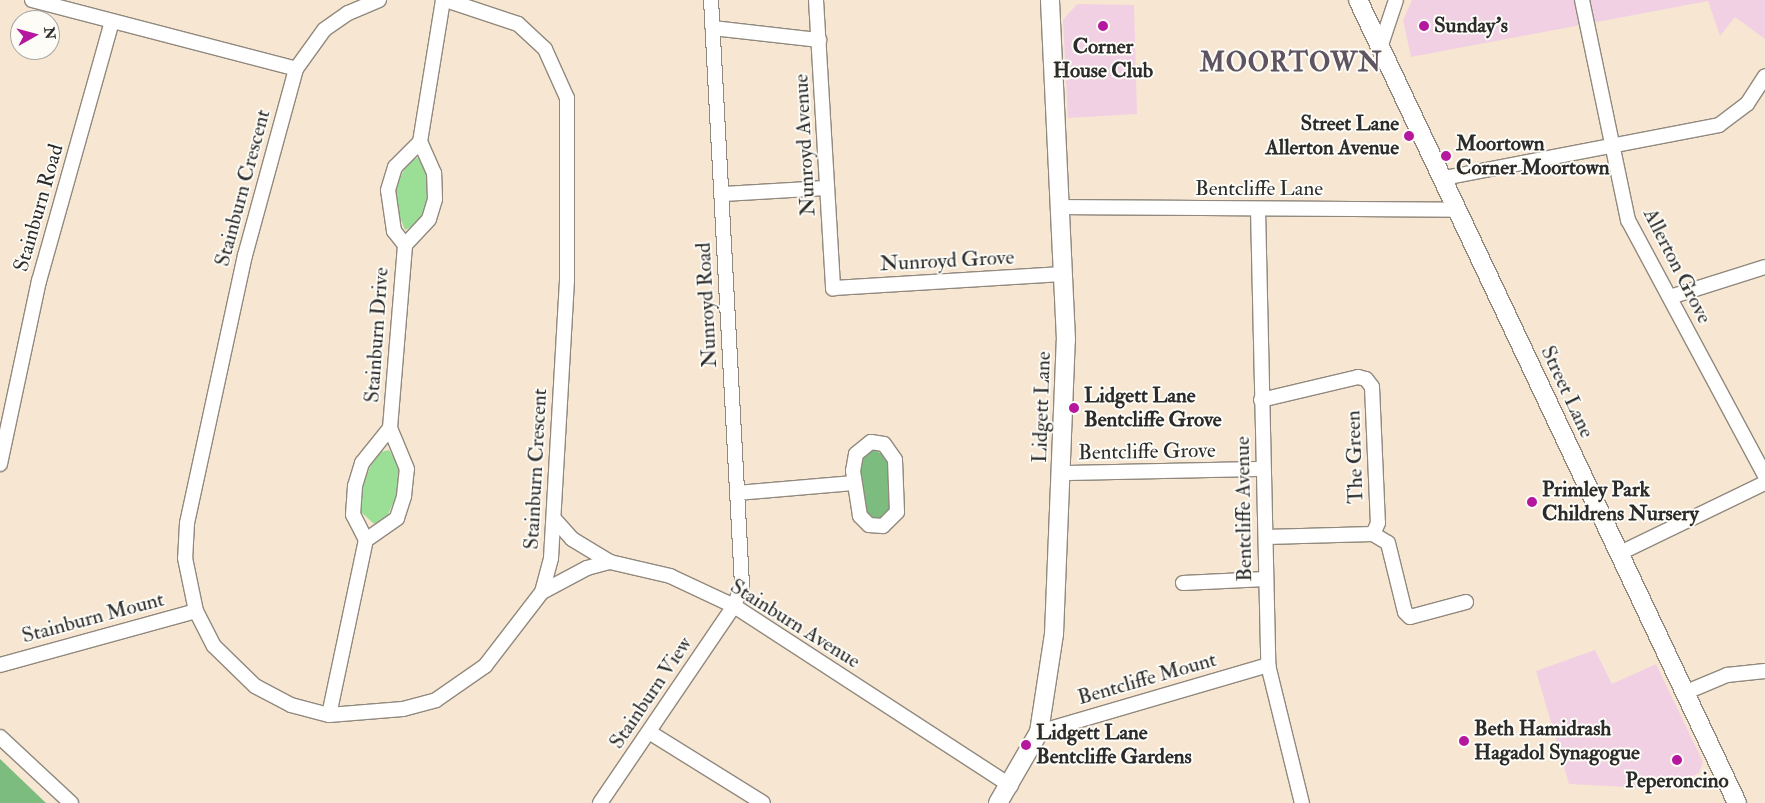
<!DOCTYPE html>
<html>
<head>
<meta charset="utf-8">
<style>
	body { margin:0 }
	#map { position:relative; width:1765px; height:803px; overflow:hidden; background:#f7e7d2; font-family:"IM FELL Double Pica",serif }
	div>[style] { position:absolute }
	.built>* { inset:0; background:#f1d0e3 }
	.green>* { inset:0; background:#9bde96 }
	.forest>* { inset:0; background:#7cbd7f }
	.roads { filter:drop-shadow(1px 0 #91897e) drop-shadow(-1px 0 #91897e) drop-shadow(0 1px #91897e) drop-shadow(0 -1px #91897e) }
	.minor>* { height:14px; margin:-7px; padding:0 7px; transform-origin:7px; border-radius:7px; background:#fff }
	.tertiary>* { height:18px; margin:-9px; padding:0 9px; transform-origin:9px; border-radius:9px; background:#fff }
	.dots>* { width:14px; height:14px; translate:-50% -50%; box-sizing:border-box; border:2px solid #fdfcf7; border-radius:50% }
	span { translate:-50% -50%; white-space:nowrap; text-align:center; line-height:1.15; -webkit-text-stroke:4px #fdfcf7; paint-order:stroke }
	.poi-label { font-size:21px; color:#2b2b2b; font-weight:700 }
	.left { translate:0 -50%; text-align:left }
	.right { translate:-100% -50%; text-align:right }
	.street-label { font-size:21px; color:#2b2b2b }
	.district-label { font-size:26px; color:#5e5360; font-weight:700; letter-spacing:1px }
	.north { position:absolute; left:10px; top:10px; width:50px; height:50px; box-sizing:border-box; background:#fdfcf7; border:1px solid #a9a8a5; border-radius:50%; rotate:83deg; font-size:14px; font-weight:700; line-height:20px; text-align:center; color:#2b2b2b }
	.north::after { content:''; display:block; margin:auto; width:18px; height:22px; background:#b5179e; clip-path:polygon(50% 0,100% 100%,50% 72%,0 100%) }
</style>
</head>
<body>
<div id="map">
	<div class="built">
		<div style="clip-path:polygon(1412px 0,1765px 0,1765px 39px,1735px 17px,1720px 36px,1708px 1px,1411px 57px,1403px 20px)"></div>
		<div style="clip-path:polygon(1077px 4px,1134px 5px,1137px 114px,1068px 118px,1063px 20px)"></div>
		<div style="clip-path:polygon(1595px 650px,1612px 684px,1656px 664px,1703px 762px,1699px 773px,1665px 789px,1569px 784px,1536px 671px)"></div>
	</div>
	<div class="green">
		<div style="clip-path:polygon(419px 157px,427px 171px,428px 199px,419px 223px,405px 230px,395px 205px,395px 189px,407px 163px)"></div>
		<div style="clip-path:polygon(389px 450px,400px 468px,398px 492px,387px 517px,374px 524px,361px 512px,363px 484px,376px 453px)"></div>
	</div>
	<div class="forest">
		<div style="clip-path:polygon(872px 448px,888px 458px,892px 506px,886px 519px,871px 521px,863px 509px,859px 462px)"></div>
		<div style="clip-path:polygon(0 759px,46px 803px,0 803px)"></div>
	</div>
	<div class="roads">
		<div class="minor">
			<div style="left:32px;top:0;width:273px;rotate:14.6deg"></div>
			<div style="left:379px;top:0;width:34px;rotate:157deg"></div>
			<div style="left:348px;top:13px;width:29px;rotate:145deg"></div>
			<div style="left:324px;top:30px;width:48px;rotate:125.7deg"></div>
			<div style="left:296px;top:69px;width:193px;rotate:105.3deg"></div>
			<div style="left:245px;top:255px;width:274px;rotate:102.2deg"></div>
			<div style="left:187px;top:523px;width:35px;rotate:93deg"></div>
			<div style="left:185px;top:558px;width:54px;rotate:78.3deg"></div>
			<div style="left:196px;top:611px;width:39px;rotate:63deg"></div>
			<div style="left:214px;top:646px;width:57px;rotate:44.3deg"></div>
			<div style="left:255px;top:686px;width:41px;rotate:27.8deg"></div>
			<div style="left:291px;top:705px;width:39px;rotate:15deg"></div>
			<div style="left:329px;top:715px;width:74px;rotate:-4.6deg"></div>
			<div style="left:403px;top:709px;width:34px;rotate:-15deg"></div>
			<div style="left:436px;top:700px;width:60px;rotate:-34.8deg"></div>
			<div style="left:485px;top:666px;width:93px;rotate:-52.4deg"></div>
			<div style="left:542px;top:592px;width:35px;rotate:-75deg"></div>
			<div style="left:551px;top:558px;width:278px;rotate:-86.7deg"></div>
			<div style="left:567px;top:280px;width:182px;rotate:-90deg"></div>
			<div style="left:567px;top:98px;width:54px;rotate:-114.2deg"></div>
			<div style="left:545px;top:49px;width:37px;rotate:-137deg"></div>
			<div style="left:518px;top:24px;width:76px;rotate:-161.6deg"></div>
			<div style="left:816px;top:0;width:289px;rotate:86.6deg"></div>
			<div style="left:833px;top:288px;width:231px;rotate:-3.5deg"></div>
			<div style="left:1582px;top:0;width:225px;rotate:78.2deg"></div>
			<div style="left:1628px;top:220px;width:290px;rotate:61.8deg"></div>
			<div style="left:713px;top:28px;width:107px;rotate:6.5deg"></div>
			<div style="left:1381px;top:45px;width:47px;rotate:-71.6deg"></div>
			<div style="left:1444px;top:178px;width:280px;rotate:-10.9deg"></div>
			<div style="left:1719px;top:125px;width:35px;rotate:-37deg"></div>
			<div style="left:1747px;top:104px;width:33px;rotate:-57deg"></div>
			<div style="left:722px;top:194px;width:105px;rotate:-3.3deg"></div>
			<div style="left:1061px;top:207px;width:396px;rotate:0.4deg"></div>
			<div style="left:1258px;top:209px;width:456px;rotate:88.7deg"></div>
			<div style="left:1268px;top:665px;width:142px;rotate:76.2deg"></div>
			<div style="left:405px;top:245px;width:35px;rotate:-47deg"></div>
			<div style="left:429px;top:219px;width:21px;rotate:-73deg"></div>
			<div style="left:435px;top:199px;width:26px;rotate:-92deg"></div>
			<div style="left:434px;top:173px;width:34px;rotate:-114deg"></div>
			<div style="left:420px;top:142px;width:144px;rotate:-80.8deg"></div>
			<div style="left:1670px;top:297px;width:100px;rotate:-17.5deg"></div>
			<div style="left:1261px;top:400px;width:100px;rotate:-13.3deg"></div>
			<div style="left:1358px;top:377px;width:8px;rotate:14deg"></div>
			<div style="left:1366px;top:379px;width:10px;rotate:53deg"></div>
			<div style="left:1372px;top:387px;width:136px;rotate:87.5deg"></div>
			<div style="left:1378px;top:523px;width:12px;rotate:114deg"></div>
			<div style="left:1373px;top:534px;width:107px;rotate:178.4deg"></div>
			<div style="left:871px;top:442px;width:13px;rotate:9deg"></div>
			<div style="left:884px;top:444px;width:19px;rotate:55deg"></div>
			<div style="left:895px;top:460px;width:52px;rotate:87.8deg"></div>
			<div style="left:897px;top:512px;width:20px;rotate:135deg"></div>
			<div style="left:883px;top:526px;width:14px;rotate:-176deg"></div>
			<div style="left:869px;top:525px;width:13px;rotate:-135deg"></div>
			<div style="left:860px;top:516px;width:46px;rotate:-98.8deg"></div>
			<div style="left:853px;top:471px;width:17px;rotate:-80deg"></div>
			<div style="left:856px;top:454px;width:19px;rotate:-39deg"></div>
			<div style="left:0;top:464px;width:187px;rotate:-78deg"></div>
			<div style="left:39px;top:281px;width:269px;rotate:-74.3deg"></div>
			<div style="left:1063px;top:473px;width:199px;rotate:-1.2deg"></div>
			<div style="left:737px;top:493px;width:117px;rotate:-4.9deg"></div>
			<div style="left:556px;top:521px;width:24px;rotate:48deg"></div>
			<div style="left:572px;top:539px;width:44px;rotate:31.2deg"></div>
			<div style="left:1373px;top:534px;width:17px;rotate:31deg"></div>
			<div style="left:1388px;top:543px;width:71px;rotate:76.2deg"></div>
			<div style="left:1405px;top:612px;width:7px;rotate:45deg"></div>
			<div style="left:1410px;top:617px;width:58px;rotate:-15deg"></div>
			<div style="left:366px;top:540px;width:38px;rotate:-35deg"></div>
			<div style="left:397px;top:518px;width:23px;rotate:-72deg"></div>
			<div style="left:404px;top:496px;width:27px;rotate:-84deg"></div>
			<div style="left:407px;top:469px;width:44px;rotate:-112.5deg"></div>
			<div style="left:390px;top:428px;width:184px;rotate:-85.3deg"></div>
			<div style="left:405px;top:245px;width:18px;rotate:-128deg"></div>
			<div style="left:394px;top:231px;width:41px;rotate:-98.3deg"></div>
			<div style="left:388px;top:190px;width:24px;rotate:-73deg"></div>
			<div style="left:395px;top:167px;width:35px;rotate:-45deg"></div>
			<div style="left:1618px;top:554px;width:163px;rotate:-25.8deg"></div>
			<div style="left:1183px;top:583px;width:83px;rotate:-2.8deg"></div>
			<div style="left:542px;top:592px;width:51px;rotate:-28.1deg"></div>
			<div style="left:587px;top:568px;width:24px;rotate:-15deg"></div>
			<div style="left:610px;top:562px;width:62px;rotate:13.1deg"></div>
			<div style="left:670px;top:576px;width:71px;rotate:25.1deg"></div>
			<div style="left:734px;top:606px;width:330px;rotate:33deg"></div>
			<div style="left:0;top:665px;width:203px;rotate:-15.4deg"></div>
			<div style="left:1684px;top:693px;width:47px;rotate:-22.7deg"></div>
			<div style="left:1727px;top:675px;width:38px;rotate:-6deg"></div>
			<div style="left:329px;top:715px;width:179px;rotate:-78.1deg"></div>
			<div style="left:366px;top:540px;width:28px;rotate:-117deg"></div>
			<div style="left:353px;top:515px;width:29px;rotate:-86deg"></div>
			<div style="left:355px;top:486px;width:24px;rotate:-73deg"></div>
			<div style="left:362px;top:463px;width:45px;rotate:-51.3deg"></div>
			<div style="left:649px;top:732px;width:134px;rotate:31.9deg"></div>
			<div style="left:1039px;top:732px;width:239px;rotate:-16.3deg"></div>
			<div style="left:0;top:737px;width:97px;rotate:42.9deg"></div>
			<div style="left:600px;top:803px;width:238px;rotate:-55.8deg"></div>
			<div style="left:734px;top:606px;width:22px;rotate:-69deg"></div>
			<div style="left:742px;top:585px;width:586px;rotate:-93.03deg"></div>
		</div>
		<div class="tertiary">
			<div style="left:1358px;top:0;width:888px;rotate:64.73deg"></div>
			<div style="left:998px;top:803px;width:82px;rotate:-60deg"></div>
			<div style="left:1039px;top:732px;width:99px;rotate:-81.3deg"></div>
			<div style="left:1054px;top:634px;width:294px;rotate:-87.7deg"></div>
			<div style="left:1066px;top:340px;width:340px;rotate:-92.7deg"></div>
		</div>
	</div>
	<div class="dots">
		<div style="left:1103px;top:26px;background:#b5179e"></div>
		<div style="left:1424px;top:26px;background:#b5179e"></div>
		<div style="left:1409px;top:136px;background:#b5179e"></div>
		<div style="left:1446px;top:156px;background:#b5179e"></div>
		<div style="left:1074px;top:408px;background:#b5179e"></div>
		<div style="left:1532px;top:502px;background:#b5179e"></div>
		<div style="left:1464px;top:741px;background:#b5179e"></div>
		<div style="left:1026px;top:745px;background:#b5179e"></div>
		<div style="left:1677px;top:760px;background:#b5179e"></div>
	</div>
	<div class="poi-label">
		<span class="left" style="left:1434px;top:26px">Sunday's</span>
		<span style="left:1103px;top:59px">Corner<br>House Club</span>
		<span class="right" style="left:1399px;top:136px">Street Lane<br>Allerton Avenue</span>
		<span class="left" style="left:1456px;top:156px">Moortown<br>Corner Moortown</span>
		<span class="left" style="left:1084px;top:408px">Lidgett Lane<br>Bentcliffe Grove</span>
		<span class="left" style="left:1542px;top:502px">Primley Park<br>Childrens Nursery</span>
		<span class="left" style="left:1474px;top:741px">Beth Hamidrash<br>Hagadol Synagogue</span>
		<span class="left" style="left:1036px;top:745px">Lidgett Lane<br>Bentcliffe Gardens</span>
		<span style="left:1677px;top:781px">Peperoncino</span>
	</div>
	<div class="street-label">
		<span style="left:805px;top:145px;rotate:-93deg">Nunroyd Avenue</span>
		<span style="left:243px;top:188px;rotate:-75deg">Stainburn Crescent</span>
		<span style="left:1259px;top:189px">Bentcliffe Lane</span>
		<span style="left:39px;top:208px;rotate:-74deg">Stainburn Road</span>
		<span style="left:947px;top:261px;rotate:-3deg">Nunroyd Grove</span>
		<span style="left:1677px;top:266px;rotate:63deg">Allerton Grove</span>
		<span style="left:707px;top:305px;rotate:-93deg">Nunroyd Road</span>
		<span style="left:377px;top:335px;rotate:-86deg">Stainburn Drive</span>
		<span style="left:1567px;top:392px;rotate:65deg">Street Lane</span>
		<span style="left:1042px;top:407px;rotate:-88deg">Lidgett Lane</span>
		<span style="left:1147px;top:452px;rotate:-1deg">Bentcliffe Grove</span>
		<span style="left:1355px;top:457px;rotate:-92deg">The Green</span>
		<span style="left:536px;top:469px;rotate:-87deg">Stainburn Crescent</span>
		<span style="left:1244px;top:509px;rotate:-91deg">Bentcliffe Avenue</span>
		<span style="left:93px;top:618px;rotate:-15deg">Stainburn Mount</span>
		<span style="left:795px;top:624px;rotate:32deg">Stainburn Avenue</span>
		<span style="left:1147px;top:679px;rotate:-16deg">Bentcliffe Mount</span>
		<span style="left:651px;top:693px;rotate:-56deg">Stainburn View</span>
	</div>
	<div class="district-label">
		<span style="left:1291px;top:64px">MOORTOWN</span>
	</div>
	<div class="north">N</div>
</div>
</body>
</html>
